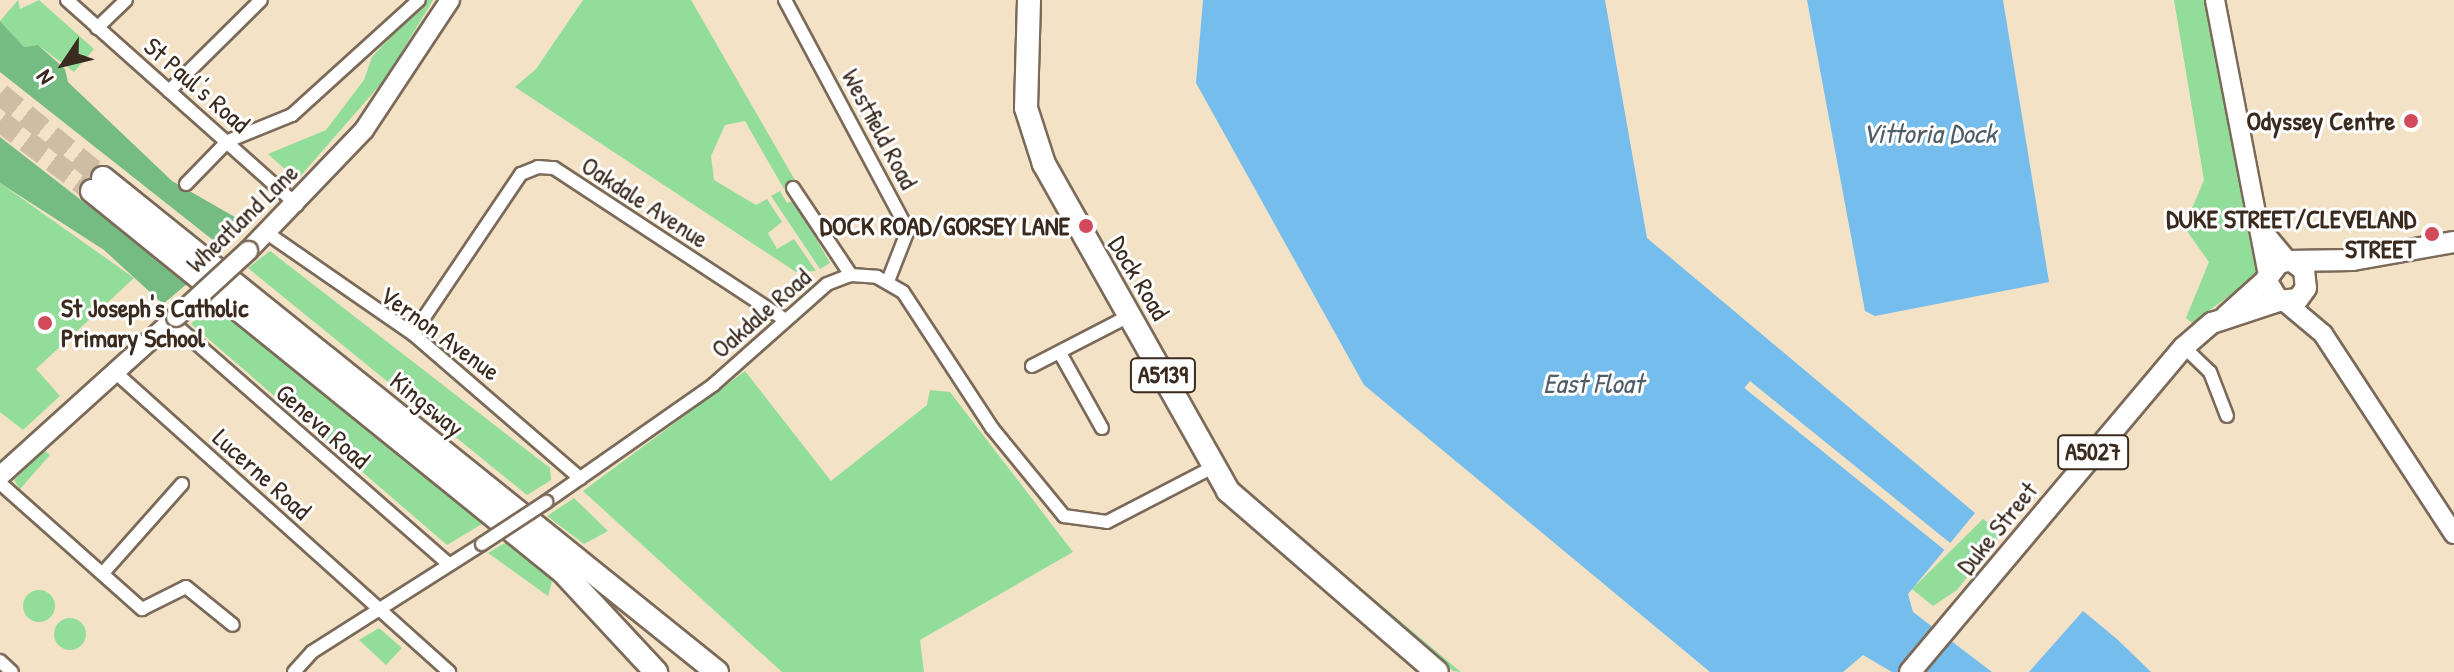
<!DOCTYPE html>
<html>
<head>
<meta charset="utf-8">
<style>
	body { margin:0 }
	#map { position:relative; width:2454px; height:672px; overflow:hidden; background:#f3e2c6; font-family:"Patrick Hand",sans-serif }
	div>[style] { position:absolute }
	.green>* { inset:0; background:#92dd9a }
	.round { border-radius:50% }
	.forest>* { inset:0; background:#75bc82 }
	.water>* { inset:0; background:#75bded }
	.pier>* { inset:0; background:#f3e2c6; transform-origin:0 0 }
	.highway-tunnel>* { height:22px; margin-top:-11px; transform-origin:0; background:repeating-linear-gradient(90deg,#cebda4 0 22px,transparent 0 33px) }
	.roads { filter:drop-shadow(2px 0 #7b6a59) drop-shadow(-2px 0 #7b6a59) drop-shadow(0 2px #7b6a59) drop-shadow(0 -2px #7b6a59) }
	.street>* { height:12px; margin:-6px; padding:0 6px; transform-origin:6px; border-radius:6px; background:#fff }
	.secondary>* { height:18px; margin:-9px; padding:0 9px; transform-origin:9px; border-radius:9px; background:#fff }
	.primary>* { height:20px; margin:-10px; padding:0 10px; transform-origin:10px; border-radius:10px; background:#fff }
	.highway>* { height:22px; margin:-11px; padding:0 11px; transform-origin:11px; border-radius:11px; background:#fff }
	.bridges { filter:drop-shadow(2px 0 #7b6a59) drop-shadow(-2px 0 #7b6a59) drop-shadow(0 2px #7b6a59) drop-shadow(0 -2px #7b6a59) }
	.street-bridge>* { height:12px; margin:-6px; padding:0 6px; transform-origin:6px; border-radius:6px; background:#fff }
	.secondary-bridge>* { height:18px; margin:-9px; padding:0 9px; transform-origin:9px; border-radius:9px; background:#fff }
	.dots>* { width:22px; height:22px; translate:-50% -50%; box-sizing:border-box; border:4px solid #fff; border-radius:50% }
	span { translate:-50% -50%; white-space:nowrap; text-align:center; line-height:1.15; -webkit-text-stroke:6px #fff; paint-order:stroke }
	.shield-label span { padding:2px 6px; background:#fff; border:2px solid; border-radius:6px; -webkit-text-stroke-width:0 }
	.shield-label { font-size:24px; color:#3b2a1e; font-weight:700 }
	.street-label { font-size:26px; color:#3b2a1e }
	.poi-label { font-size:26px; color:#3b2a1e; font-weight:700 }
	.right { translate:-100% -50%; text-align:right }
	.left { translate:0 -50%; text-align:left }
	.water-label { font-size:28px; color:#4f5d66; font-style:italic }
	.north { position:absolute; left:24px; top:24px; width:80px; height:80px; -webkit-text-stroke:6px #fff; paint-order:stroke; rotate:235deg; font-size:22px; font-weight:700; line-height:32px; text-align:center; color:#3b2a1e }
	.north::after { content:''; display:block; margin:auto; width:28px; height:36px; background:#3b2a1e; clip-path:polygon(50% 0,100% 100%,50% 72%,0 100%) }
</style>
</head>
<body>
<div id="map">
	<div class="green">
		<div style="clip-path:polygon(18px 0,20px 9px,39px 0,94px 49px,74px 72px,38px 45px,24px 47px,0 21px)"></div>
		<div style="clip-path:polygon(425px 0,433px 0,386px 78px,297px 180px,268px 154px,326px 130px,364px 80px,372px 57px)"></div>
		<div style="clip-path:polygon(583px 0,691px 0,796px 182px,784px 189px,745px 121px,725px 125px,711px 156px,714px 180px,756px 205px,767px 199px,782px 222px,768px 233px,777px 249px,794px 239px,816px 271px,796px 272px,515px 87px,536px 69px)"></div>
		<div style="clip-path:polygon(2174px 0,2204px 0,2257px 266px,2255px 277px,2192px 323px,2186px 318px,2209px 262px,2184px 227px,2204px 180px)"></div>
		<div style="clip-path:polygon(0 183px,134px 278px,36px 369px,60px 396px,23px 430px,0 412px)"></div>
		<div style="clip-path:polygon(780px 191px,787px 203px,794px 200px,830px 263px,820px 269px,771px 196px)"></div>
		<div style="clip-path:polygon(270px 251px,550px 468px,551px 480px,527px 495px,248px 268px)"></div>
		<div style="clip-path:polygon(212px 301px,487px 521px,447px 545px,191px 324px)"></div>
		<div style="clip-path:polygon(745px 371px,831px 481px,927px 405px,930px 390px,950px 392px,1073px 552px,920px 640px,924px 672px,782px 672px,583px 491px)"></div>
		<div style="clip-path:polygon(44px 450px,50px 455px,20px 489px,14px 480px)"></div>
		<div style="clip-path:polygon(574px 498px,608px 531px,584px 544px,547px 516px)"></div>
		<div style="clip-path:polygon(1254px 498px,1456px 668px,1461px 672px,1453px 671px)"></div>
		<div style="clip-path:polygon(1983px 519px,2002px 533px,1957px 590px,1933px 606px,1912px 589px)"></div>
		<div style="clip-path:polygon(510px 540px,553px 577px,548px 596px,488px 553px)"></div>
		<div class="round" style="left:23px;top:590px;width:32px;height:32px"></div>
		<div class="round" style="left:54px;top:618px;width:32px;height:32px"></div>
		<div style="clip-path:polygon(379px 628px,402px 648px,386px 665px,359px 640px)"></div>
	</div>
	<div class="forest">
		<div style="clip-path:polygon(0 21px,24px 47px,38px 45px,65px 69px,68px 82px,172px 181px,247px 224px,223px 248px,0 72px)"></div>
		<div style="clip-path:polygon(0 137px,81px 200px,188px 283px,163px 304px,104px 250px,0 183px)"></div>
	</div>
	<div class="water">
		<div style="clip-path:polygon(1203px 0,1605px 0,1647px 238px,1975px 513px,1908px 594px,1913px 612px,1992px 672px,1892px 672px,1863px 655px,1843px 672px,1710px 672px,1364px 385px,1196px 83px)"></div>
		<div style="clip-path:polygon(1807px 0,2003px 0,2049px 282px,1875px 316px,1865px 311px)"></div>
		<div style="clip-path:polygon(2083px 611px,2118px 640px,2151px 672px,2029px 672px)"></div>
	</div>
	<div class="pier">
		<div style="left:1750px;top:381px;width:258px;height:9px;rotate:39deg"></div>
	</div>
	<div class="highway-tunnel">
		<div style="left:0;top:94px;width:133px;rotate:39.2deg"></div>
		<div style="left:0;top:121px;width:116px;rotate:37.3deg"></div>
	</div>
	<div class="roads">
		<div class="street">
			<div style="left:67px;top:0;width:308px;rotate:41.7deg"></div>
			<div style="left:785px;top:0;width:261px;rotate:61.9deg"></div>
			<div style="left:908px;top:230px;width:55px;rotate:111.4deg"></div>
			<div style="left:97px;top:28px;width:40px;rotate:-44deg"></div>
			<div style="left:169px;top:91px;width:129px;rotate:-44.7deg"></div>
			<div style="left:186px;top:184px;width:60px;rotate:-45.7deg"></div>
			<div style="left:228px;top:141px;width:69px;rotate:-22.1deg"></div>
			<div style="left:292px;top:115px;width:171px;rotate:-42.2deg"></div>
			<div style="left:793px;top:188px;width:105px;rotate:56.3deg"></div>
			<div style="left:267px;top:233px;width:178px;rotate:34.7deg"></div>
			<div style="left:413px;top:334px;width:221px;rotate:40.8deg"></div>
			<div style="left:171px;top:321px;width:367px;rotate:41.2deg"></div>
			<div style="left:413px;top:334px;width:193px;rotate:-56deg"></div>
			<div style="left:521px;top:174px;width:18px;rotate:-22deg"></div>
			<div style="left:538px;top:167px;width:16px;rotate:4deg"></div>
			<div style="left:554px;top:168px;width:273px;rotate:33.3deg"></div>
			<div style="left:2184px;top:347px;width:36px;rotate:44deg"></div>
			<div style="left:2210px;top:372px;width:47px;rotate:68.9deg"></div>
			<div style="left:1060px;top:353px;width:86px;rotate:60.8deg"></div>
			<div style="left:1032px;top:366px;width:111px;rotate:-27.3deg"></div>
			<div style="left:115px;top:372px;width:449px;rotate:41.9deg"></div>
			<div style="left:0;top:483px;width:190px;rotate:41.6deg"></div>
			<div style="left:142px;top:609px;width:49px;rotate:-26.6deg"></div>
			<div style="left:186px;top:587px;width:60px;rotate:39deg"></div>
			<div style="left:546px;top:502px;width:204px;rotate:-35deg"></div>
			<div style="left:713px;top:385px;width:152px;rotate:-41.5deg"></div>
			<div style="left:827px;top:284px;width:26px;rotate:-21deg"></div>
			<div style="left:851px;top:275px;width:26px;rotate:4deg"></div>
			<div style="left:877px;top:277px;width:30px;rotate:30deg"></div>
			<div style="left:903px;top:292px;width:163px;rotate:56.8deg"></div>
			<div style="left:992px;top:428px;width:114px;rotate:50.7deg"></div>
			<div style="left:1064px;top:516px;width:43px;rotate:7.9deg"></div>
			<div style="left:1107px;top:522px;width:119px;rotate:-27.4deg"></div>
			<div style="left:103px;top:573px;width:119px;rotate:-48.4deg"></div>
			<div style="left:0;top:661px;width:16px;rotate:43deg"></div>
			<div style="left:294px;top:672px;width:27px;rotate:-48deg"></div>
			<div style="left:312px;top:652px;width:201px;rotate:-32.4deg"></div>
		</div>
		<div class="secondary">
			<div style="left:2215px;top:0;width:279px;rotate:79.1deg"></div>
			<div style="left:2257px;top:224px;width:48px;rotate:50deg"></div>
			<div style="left:248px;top:251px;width:168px;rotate:-46.2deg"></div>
			<div style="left:364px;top:130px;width:156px;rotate:-56.5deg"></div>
			<div style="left:2285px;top:302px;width:50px;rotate:40.1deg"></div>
			<div style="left:2323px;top:334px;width:239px;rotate:56.8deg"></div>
			<div style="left:0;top:476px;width:237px;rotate:-42.1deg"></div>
		</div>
		<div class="primary">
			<div style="left:2293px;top:262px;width:14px;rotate:36deg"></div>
			<div style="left:2304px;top:270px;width:18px;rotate:84deg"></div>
			<div style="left:2306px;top:288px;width:14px;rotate:126deg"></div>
			<div style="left:2298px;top:299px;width:19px;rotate:174deg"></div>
			<div style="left:2279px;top:301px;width:25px;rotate:-122deg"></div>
			<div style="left:2266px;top:280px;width:21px;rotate:-53deg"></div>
			<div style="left:2279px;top:263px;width:9px;rotate:-13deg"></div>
			<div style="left:2288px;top:261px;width:65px;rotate:-0.9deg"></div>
			<div style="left:2353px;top:260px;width:103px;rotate:-10.1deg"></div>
			<div style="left:2226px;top:316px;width:54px;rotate:-42deg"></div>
			<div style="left:1910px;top:672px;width:425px;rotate:-49.9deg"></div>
			<div style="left:2184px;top:347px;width:37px;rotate:-41deg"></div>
			<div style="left:2212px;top:323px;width:71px;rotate:-18.2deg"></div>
		</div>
		<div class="highway">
			<div style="left:1029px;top:0;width:108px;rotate:91.6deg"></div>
			<div style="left:1026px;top:108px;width:59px;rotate:72.2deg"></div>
			<div style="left:1044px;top:164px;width:375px;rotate:60.6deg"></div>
			<div style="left:1228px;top:491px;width:276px;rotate:40.9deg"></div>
			<div style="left:103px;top:178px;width:788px;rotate:38.82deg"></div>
			<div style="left:92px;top:191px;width:606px;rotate:38.97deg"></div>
			<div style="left:563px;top:572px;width:137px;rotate:47.1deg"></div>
		</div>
	</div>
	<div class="bridges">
		<div class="street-bridge">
			<div style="left:482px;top:544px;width:77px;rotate:-33.3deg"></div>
		</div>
		<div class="secondary-bridge">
			<div style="left:176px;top:317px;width:98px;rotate:-42.5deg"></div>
		</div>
	</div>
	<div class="dots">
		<div style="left:2411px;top:121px;background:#d1495b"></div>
		<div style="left:1086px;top:226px;background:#d1495b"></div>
		<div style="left:2432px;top:234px;background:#d1495b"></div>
		<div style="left:45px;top:323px;background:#d1495b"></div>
	</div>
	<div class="shield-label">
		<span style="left:1163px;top:375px">A5139</span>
		<span style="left:2093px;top:452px">A5027</span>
	</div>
	<div class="street-label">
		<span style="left:197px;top:85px;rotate:41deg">St Paul's Road</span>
		<span style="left:880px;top:129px;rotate:62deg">Westfield Road</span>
		<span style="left:645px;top:202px;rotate:33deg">Oakdale Avenue</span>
		<span style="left:242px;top:218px;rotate:-44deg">Wheatland Lane</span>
		<span style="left:1139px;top:278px;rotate:59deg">Dock Road</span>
		<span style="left:761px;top:313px;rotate:-41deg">Oakdale Road</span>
		<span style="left:440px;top:333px;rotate:36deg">Vernon Avenue</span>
		<span style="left:427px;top:404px;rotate:39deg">Kingsway</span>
		<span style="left:323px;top:426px;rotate:41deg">Geneva Road</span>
		<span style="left:262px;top:474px;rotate:42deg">Lucerne Road</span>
		<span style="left:1997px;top:528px;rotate:-51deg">Duke Street</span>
	</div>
	<div class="poi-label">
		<span class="right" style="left:2395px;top:121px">Odyssey Centre</span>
		<span class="right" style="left:2416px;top:234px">DUKE STREET/CLEVELAND<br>STREET</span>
		<span class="right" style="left:1070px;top:226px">DOCK ROAD/GORSEY LANE</span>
		<span class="left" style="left:61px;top:323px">St Joseph's Catholic<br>Primary School</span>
	</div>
	<div class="water-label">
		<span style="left:1929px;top:133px">Vittoria Dock</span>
		<span style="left:1593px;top:383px">East Float</span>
	</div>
	<div class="north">N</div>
</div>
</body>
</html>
